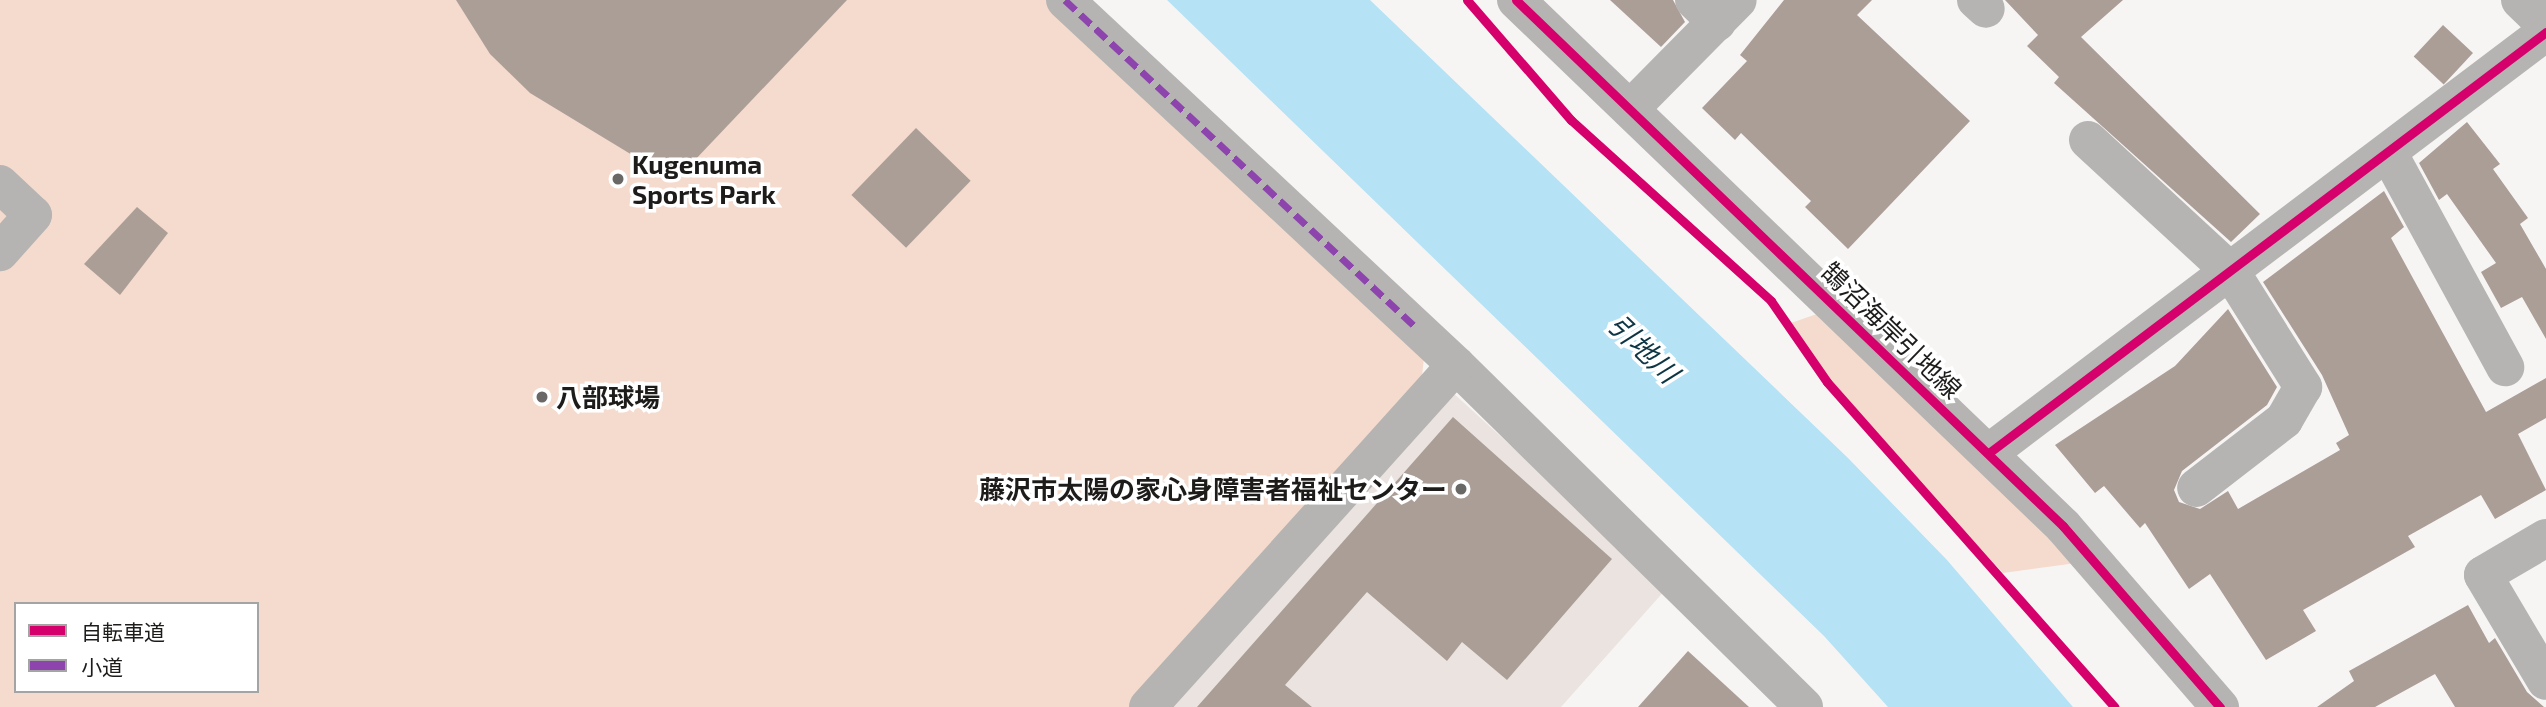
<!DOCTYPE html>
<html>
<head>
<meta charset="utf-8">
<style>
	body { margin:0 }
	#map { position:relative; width:2546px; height:707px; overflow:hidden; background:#f7f5f4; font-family:"Exo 2","Noto Sans JP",sans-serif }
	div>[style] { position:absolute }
	.built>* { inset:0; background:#eae3df }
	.green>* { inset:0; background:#f4dbcd }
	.water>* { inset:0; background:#b5e2f5 }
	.building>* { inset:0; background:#ab9e97; transform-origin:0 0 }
	.minor>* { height:38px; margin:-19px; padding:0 19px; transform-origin:19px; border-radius:19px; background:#b5b4b3 }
	.quiet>* { height:7px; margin-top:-3.5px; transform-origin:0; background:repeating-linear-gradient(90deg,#8e44ad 0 14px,transparent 0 21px) }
	.cycleway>* { height:9px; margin:-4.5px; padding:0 4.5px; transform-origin:4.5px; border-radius:4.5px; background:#d6006c }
	.dots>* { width:19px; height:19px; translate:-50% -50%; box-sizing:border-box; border:4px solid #fff; border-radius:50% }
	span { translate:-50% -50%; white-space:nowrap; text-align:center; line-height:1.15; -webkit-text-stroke:7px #fff; paint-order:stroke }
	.poi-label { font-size:26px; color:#1d1c1b; font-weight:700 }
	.left { translate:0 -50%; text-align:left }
	.right { translate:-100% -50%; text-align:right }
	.street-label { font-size:26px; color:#1d1c1b }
	.water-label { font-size:28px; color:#0d3543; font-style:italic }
	.legend { position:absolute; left:14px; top:602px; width:245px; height:91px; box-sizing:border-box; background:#fff; border:2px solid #a5a4a4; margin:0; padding:9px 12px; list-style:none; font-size:21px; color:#1d1c1b }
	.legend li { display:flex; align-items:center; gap:14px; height:35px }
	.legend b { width:35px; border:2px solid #a5a4a4 }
</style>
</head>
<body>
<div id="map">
	<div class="built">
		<div style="clip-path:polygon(1451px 391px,1667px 588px,1561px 707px,1167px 707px)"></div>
	</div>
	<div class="green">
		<div style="clip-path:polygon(evenodd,0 0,1050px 0,1424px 358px,1422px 376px,1133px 707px,0 707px,0 0,16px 604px,257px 604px,257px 691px,16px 691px,16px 604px)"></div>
		<div style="clip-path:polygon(1837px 307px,2091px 561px,2003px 573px,1838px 394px,1788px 324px)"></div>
	</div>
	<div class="water">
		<div style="clip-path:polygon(1167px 0,1370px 0,1848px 458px,1947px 560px,2073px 707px,1888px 707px,1824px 636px)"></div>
	</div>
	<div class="building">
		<div style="clip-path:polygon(456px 0,847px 0,675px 181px,530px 93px,490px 54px)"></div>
		<div style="clip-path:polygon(1610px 0,1673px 0,1685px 22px,1661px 47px)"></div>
		<div style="clip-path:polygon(1784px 0,1872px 0,1857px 15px,1970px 121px,1848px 249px,1805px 207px,1811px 201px,1741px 133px,1735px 140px,1702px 108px,1747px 61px,1740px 55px)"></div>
		<div style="clip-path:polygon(2005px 0,2123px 0,2081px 37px,2260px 214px,2231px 242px,2054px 83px,2059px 77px,2027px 46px,2038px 35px)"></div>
		<div style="left:2443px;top:25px;width:41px;height:43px;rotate:43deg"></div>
		<div style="clip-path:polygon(2467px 122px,2500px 164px,2493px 169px,2528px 218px,2520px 224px,2546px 269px,2546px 339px,2522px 297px,2501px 308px,2481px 272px,2496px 263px,2447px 194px,2439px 200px,2419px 163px)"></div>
		<div style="left:916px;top:128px;width:76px;height:93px;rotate:44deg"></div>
		<div style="clip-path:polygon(2384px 191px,2404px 227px,2391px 238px,2486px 412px,2546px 378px,2546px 418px,2518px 434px,2546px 490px,2495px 519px,2481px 495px,2408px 536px,2415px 547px,2303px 610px,2316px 631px,2266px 660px,2210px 574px,2189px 589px,2145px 523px,2140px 528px,2104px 486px,2095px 493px,2055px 445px,2175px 366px,2228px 309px,2277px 387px,2267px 405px,2182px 471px,2174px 490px,2179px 502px,2200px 509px,2228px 491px,2238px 509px,2340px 450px,2336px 443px,2349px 435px,2322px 375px,2263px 282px)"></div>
		<div style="clip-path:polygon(137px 207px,168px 233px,120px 295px,84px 264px)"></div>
		<div style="clip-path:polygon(1453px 417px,1612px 559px,1507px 680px,1462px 642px,1447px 661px,1367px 592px,1285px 685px,1312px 707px,1197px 707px)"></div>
		<div style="clip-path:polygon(2468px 605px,2489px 643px,2495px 638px,2527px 692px,2544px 707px,2455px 707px,2435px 674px,2375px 707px,2317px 707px,2354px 681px,2349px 671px)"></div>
		<div style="clip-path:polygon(1688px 651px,1749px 707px,1638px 707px)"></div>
	</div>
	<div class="minor">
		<div style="left:1065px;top:0;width:535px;rotate:43.03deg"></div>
		<div style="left:1456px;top:365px;width:488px;rotate:44.5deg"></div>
		<div style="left:1516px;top:0;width:759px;rotate:43.88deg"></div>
		<div style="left:2063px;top:526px;width:240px;rotate:49.1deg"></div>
		<div style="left:1694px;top:0;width:32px;rotate:44deg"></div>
		<div style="left:1976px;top:0;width:13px;rotate:42deg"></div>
		<div style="left:2520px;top:0;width:36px;rotate:44deg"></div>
		<div style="left:1630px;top:109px;width:153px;rotate:-45.3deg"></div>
		<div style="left:2088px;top:140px;width:195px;rotate:42.7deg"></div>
		<div style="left:2231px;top:272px;width:136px;rotate:57.9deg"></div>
		<div style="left:2303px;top:387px;width:38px;rotate:120deg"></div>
		<div style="left:2284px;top:420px;width:111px;rotate:142.3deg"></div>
		<div style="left:2389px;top:154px;width:243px;rotate:61.4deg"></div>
		<div style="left:0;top:184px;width:45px;rotate:43.2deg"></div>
		<div style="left:33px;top:215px;width:50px;rotate:131.7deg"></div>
		<div style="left:1990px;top:452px;width:697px;rotate:-37.07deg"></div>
		<div style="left:2546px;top:538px;width:73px;rotate:149.6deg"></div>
		<div style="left:2483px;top:575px;width:123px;rotate:59.3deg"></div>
		<div style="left:1148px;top:707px;width:460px;rotate:-48deg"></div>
	</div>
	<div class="quiet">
		<div style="left:1065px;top:0;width:478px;rotate:43deg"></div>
	</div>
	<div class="cycleway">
		<div style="left:1467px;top:0;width:159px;rotate:49.1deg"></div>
		<div style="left:1571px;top:120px;width:270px;rotate:42.1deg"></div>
		<div style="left:1771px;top:301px;width:98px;rotate:55.3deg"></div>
		<div style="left:1827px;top:382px;width:434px;rotate:48.5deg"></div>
		<div style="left:1516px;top:0;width:759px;rotate:43.88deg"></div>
		<div style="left:2063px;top:526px;width:240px;rotate:49.1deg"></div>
		<div style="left:1990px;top:452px;width:697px;rotate:-37.07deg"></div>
	</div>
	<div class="dots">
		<div style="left:618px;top:179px;background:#696867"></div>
		<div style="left:542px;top:397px;background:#696867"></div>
		<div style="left:1461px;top:489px;background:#696867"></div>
	</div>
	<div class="poi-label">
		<span class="left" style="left:632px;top:179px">Kugenuma<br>Sports Park</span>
		<span class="left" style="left:556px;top:397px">八部球場</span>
		<span class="right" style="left:1447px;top:489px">藤沢市太陽の家心身障害者福祉センター</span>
	</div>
	<div class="street-label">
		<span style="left:1892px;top:330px;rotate:44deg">鵠沼海岸引地線</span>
	</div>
	<div class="water-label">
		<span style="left:1644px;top:348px;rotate:44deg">引地川</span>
	</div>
	<ul class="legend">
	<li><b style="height:9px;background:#d6006c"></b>自転車道</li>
	<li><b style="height:9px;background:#8e44ad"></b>小道</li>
	</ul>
</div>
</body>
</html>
